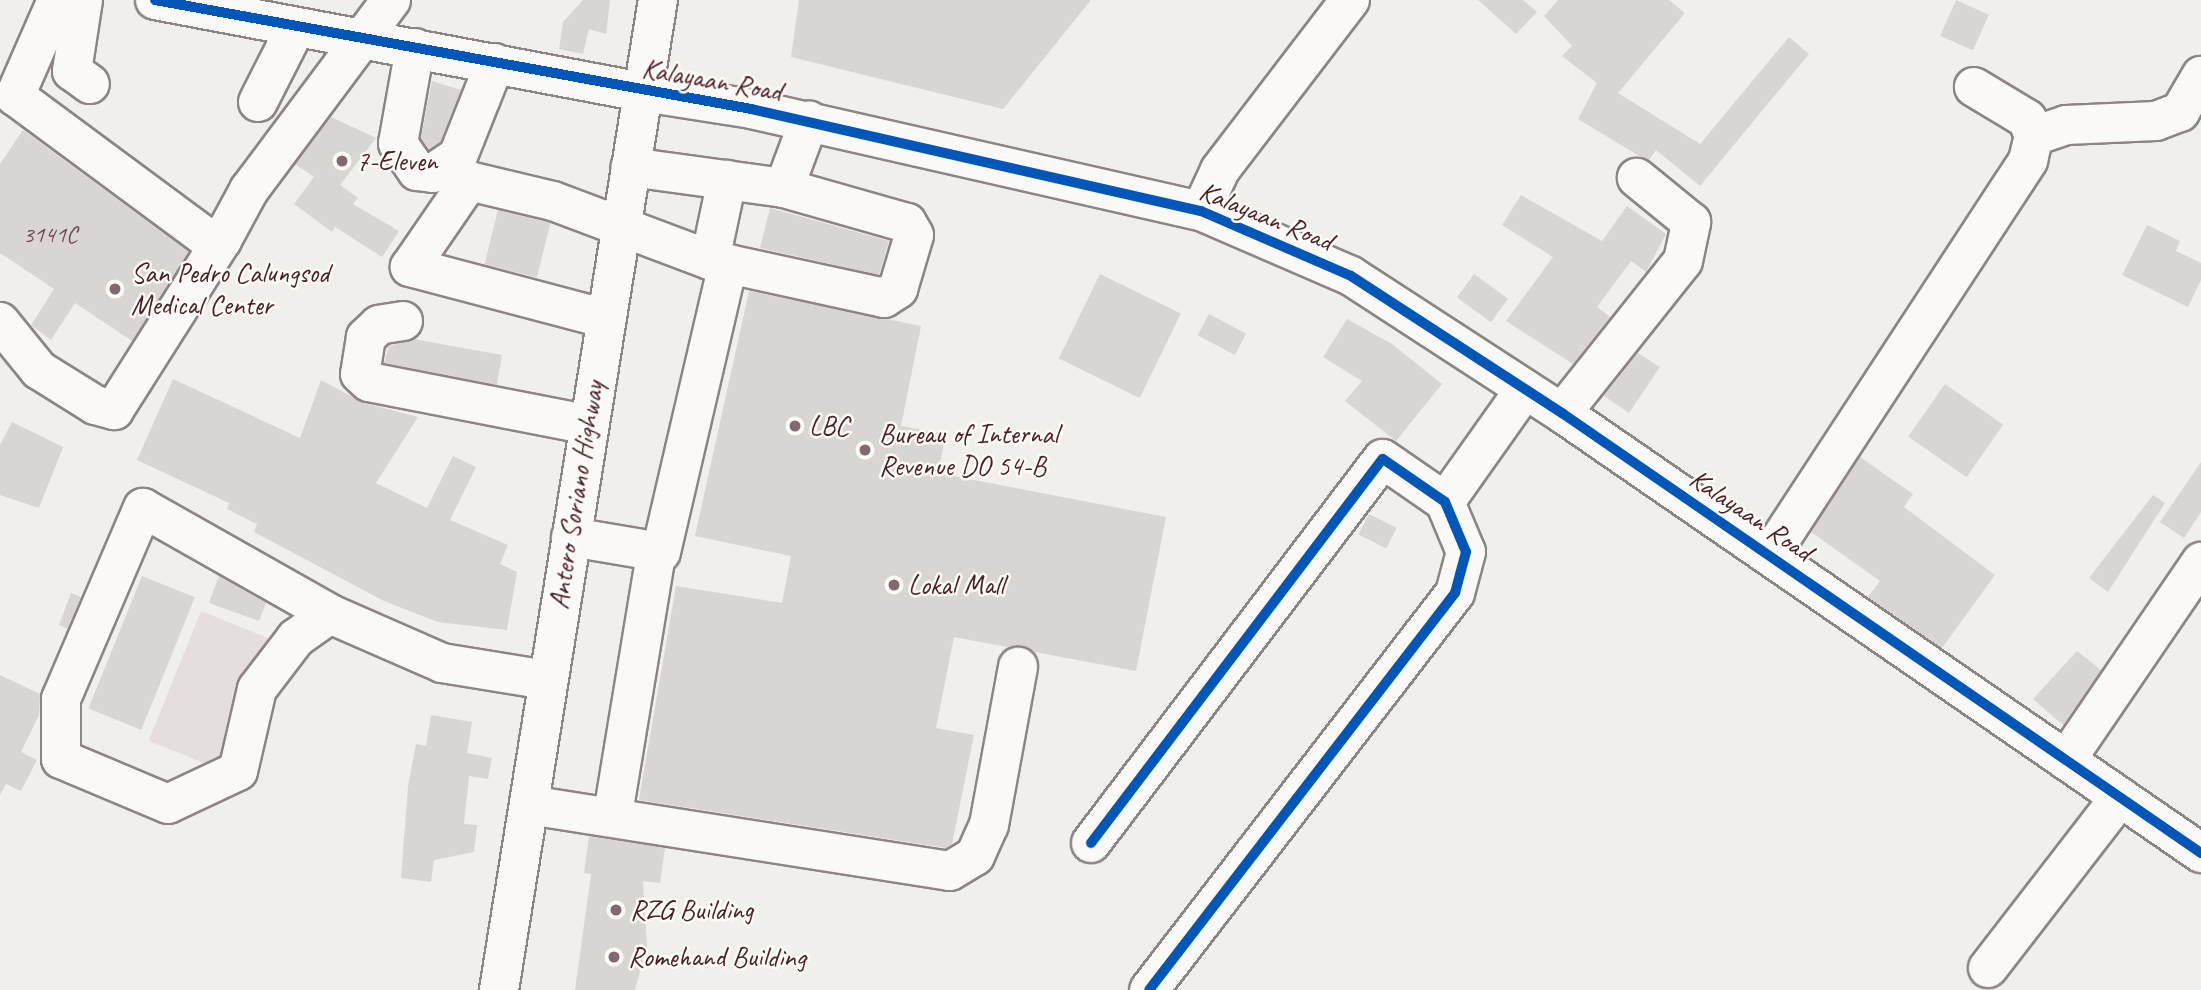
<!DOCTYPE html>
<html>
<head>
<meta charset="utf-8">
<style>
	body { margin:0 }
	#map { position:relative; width:2201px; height:990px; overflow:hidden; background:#f1efec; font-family:Caveat,sans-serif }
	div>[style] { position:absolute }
	.green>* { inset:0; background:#e4dedc; transform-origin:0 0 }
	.building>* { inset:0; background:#d8d5d3; transform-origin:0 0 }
	.roads { filter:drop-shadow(2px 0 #8d8485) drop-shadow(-2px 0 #8d8485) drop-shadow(0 2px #8d8485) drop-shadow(0 -2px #8d8485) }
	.minor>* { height:38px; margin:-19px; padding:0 19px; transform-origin:19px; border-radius:19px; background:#faf9f7 }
	.major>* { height:38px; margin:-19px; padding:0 19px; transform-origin:19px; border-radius:19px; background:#faf9f7 }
	.cycleway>* { height:10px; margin:-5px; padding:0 5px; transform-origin:5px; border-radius:5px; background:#0057b8 }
	.dots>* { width:19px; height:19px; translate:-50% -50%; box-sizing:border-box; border:4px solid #fdfcf7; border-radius:50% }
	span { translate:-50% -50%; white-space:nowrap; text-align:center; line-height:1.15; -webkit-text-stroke:5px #fdfcf7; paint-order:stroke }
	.number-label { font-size:24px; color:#6e4c55 }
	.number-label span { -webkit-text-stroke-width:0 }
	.street-label { font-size:28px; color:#4a1f2b }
	.poi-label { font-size:28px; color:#4a1f2b }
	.left { translate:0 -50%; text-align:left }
</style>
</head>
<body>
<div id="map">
	<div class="green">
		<div style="left:201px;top:611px;width:76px;height:140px;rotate:22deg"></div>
	</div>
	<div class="building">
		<div style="clip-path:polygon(583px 0,610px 0,606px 34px,589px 29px,583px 54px,559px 49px,563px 22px)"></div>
		<div style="clip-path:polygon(799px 0,1091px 0,1003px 109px,791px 57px)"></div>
		<div style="clip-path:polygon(1478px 0,1523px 0,1537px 12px,1516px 34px)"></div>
		<div style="clip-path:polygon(1558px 0,1669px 0,1685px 13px,1618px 93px,1700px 144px,1789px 37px,1809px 54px,1700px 186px,1656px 150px,1649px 160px,1639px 156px,1578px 119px,1597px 83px,1562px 56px,1572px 46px,1544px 16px)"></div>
		<div style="left:1956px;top:0;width:36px;height:39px;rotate:24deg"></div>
		<div style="clip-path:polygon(432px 81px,461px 90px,440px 142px,429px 149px,421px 138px)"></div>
		<div style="clip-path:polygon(331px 117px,376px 138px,340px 185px,358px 198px,353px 204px,399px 231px,382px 257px,335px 227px,332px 232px,294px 204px,314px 177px,295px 164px)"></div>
		<div style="clip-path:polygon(23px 130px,189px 252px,132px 341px,75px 303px,51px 340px,31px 325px,54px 289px,0 253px,0 164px)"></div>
		<div style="clip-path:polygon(1521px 195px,1602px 241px,1627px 206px,1666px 234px,1646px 272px,1631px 261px,1597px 307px,1610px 317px,1573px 364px,1506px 321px,1553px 257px,1502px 225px)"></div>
		<div style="clip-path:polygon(770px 208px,889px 241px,879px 275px,760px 248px)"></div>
		<div style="left:498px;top:210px;width:54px;height:56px;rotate:14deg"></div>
		<div style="clip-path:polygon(2147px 225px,2180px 241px,2176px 251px,2201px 263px,2201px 280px,2188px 307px,2122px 275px)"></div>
		<div style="left:1100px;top:274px;width:90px;height:94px;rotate:26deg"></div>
		<div style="left:1474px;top:274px;width:42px;height:29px;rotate:36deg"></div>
		<div style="clip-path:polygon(749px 291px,921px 326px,901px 426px,946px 434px,938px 473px,1166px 517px,1136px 671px,954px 637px,936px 728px,974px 735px,952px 844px,946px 848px,639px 800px,676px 586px,782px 603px,791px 556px,695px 536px)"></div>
		<div style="left:1209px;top:314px;width:42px;height:24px;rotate:28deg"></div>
		<div style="clip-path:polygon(1347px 319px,1392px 344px,1442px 384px,1396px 441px,1345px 401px,1362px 381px,1323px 357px)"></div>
		<div style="clip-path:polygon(414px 339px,502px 355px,497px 385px,384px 363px,389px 346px)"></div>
		<div style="clip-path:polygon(1638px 353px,1660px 367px,1629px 413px,1604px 396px)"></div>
		<div style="clip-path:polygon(173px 379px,300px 438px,321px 380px,364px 403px,418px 417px,376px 483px,427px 508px,453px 456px,476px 467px,450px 520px,508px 545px,500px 564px,517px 572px,507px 630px,438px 622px,384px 601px,254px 532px,257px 524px,227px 509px,229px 503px,137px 460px)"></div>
		<div style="left:1945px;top:384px;width:71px;height:64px;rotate:35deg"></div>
		<div style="clip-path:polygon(12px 422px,63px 447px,39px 508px,0 495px,0 445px)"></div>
		<div style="clip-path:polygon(1860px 457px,1913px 494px,1904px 507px,1995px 575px,1942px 648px,1868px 597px,1880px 581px,1811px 532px)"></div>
		<div style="clip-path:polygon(2201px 462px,2201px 512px,2184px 538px,2160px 522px)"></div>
		<div style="clip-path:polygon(2153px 495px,2165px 503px,2108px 592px,2089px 578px)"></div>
		<div style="left:1369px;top:514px;width:31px;height:23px;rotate:27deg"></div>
		<div style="left:142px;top:576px;width:57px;height:143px;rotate:22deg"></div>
		<div style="clip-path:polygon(219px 576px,266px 603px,259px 621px,209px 603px)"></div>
		<div style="clip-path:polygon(71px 593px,81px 597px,67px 629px,59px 625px)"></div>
		<div style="clip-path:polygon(2077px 651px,2101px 670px,2063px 725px,2033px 699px)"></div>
		<div style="clip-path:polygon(0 675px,40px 694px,39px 715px,21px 752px,37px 760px,21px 791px,6px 784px,0 795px)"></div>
		<div style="clip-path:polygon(431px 715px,472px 722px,467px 753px,492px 758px,488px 779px,469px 776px,464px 824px,477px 825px,474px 852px,434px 860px,431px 882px,401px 878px,408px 787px,416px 744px,426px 746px)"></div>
		<div style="clip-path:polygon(589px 836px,665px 848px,660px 883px,643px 881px,647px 946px,635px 990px,575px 990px,591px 874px,584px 873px)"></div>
	</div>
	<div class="roads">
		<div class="minor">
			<div style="left:57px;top:0;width:105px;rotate:113.6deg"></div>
			<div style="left:15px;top:96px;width:234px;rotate:36.5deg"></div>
			<div style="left:203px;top:235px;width:20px;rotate:15deg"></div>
			<div style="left:222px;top:240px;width:57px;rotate:-61.6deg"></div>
			<div style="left:249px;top:190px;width:237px;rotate:-53.2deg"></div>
			<div style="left:83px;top:0;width:72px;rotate:98.8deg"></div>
			<div style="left:72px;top:71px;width:22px;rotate:36deg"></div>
			<div style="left:415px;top:48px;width:97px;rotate:100.1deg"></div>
			<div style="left:398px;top:143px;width:34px;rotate:56deg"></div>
			<div style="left:417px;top:171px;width:16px;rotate:7deg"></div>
			<div style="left:433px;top:173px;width:30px;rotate:-34deg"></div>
			<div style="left:458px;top:156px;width:100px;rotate:-68.3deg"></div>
			<div style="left:643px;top:92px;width:109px;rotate:8.9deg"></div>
			<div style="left:751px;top:109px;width:461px;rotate:12.8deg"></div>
			<div style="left:1201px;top:211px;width:163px;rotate:23.4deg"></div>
			<div style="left:1351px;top:276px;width:252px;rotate:33deg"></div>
			<div style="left:1562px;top:413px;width:776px;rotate:34.55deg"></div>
			<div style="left:258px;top:102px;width:82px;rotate:-63.1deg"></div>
			<div style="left:2034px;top:136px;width:34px;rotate:-19deg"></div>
			<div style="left:2066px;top:125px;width:90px;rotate:-2.5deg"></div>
			<div style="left:2156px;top:121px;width:26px;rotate:-21deg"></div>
			<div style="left:2180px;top:112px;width:42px;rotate:-59.7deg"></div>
			<div style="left:784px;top:188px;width:72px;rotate:-69.5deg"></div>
			<div style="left:1201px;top:211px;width:45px;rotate:-65.1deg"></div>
			<div style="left:1220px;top:170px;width:214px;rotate:-52.6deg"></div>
			<div style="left:710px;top:260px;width:82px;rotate:-78deg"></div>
			<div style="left:603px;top:318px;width:200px;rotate:-165.2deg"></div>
			<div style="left:410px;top:267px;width:104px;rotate:-55.5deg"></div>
			<div style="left:469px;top:181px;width:86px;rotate:13.4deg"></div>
			<div style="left:553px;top:201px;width:168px;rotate:20.6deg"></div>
			<div style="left:710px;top:260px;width:178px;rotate:12.3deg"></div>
			<div style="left:884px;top:298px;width:17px;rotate:-33deg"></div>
			<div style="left:898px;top:289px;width:56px;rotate:-73.5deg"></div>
			<div style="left:914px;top:235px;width:14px;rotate:-120deg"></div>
			<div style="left:907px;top:223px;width:128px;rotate:-164.1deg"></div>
			<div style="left:784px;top:188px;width:155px;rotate:-172.2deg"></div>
			<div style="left:403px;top:321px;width:24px;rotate:171deg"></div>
			<div style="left:379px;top:325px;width:18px;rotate:137deg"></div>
			<div style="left:366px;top:337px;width:37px;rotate:99deg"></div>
			<div style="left:360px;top:374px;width:12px;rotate:42deg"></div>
			<div style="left:369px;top:382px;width:220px;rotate:11deg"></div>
			<div style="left:0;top:322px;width:62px;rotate:50.9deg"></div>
			<div style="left:39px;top:370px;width:66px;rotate:32deg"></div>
			<div style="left:95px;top:405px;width:20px;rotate:15deg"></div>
			<div style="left:114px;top:410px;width:201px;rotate:-57.6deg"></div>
			<div style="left:1562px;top:413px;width:194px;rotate:-51.5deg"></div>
			<div style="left:1683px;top:261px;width:40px;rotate:-78deg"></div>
			<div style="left:1691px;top:222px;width:70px;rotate:-140.8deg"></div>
			<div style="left:1445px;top:502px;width:138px;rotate:-54.7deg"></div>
			<div style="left:571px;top:537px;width:91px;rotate:9.5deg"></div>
			<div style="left:661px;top:552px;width:296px;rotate:-76.9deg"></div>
			<div style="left:1770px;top:555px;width:472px;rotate:-56.8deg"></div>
			<div style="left:2028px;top:160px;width:25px;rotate:-76deg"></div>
			<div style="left:2034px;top:136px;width:18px;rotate:-112deg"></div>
			<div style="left:2027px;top:119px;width:62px;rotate:-148.9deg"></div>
			<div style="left:330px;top:614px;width:42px;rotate:144.8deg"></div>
			<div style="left:296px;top:638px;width:64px;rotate:127.4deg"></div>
			<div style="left:257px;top:689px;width:84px;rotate:103deg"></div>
			<div style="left:238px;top:771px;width:77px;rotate:154.8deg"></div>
			<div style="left:168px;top:804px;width:116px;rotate:-157.2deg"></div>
			<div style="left:61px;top:759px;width:60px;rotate:-90deg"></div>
			<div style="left:61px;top:699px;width:208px;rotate:-66.8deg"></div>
			<div style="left:143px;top:508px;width:215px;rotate:29.5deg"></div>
			<div style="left:330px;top:614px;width:122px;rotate:23.6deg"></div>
			<div style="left:442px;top:663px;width:106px;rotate:9.2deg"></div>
			<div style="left:2066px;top:760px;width:240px;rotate:-55.7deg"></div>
			<div style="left:529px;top:805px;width:426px;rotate:8.9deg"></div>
			<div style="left:950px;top:871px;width:29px;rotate:-31deg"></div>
			<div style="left:975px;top:856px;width:34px;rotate:-66deg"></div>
			<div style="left:989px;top:825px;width:161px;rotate:-79.6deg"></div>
			<div style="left:613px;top:814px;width:263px;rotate:-80.6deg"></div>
			<div style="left:1091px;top:843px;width:482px;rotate:-52.8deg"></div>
			<div style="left:1383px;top:459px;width:75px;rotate:34.7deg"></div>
			<div style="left:1445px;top:502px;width:54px;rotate:67.2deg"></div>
			<div style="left:1466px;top:552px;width:42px;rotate:105deg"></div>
			<div style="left:1455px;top:593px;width:501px;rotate:127.62deg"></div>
			<div style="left:1988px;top:968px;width:216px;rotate:-52.3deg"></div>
		</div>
		<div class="major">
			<div style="left:155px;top:0;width:497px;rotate:10.7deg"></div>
			<div style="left:499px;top:990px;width:1003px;rotate:-80.88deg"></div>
		</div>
	</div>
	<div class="cycleway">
		<div style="left:155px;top:0;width:606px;rotate:10.36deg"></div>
		<div style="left:751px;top:109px;width:461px;rotate:12.8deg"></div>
		<div style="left:1201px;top:211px;width:163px;rotate:23.4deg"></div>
		<div style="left:1351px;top:276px;width:252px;rotate:33deg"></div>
		<div style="left:1562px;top:413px;width:776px;rotate:34.55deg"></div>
		<div style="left:1091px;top:843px;width:482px;rotate:-52.8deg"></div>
		<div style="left:1383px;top:459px;width:75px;rotate:34.7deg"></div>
		<div style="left:1445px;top:502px;width:54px;rotate:67.2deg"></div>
		<div style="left:1466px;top:552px;width:42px;rotate:105deg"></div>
		<div style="left:1455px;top:593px;width:501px;rotate:127.62deg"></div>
	</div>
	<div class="dots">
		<div style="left:342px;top:161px;background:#84686f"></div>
		<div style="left:115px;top:289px;background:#84686f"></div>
		<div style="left:795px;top:426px;background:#84686f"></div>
		<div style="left:865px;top:450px;background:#84686f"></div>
		<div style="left:894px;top:585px;background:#84686f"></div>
		<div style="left:616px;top:910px;background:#84686f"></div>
		<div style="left:614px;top:957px;background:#84686f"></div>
	</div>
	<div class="number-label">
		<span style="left:50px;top:235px">3141C</span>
	</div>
	<div class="street-label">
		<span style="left:712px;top:80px;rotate:10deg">Kalayaan Road</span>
		<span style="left:1266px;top:216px;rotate:22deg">Kalayaan Road</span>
		<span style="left:576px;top:495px;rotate:-81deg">Antero Soriano Highway</span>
		<span style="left:1751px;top:515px;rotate:34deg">Kalayaan Road</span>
	</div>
	<div class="poi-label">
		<span class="left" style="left:356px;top:161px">7-Eleven</span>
		<span class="left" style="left:131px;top:289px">San Pedro Calungsod<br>Medical Center</span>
		<span class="left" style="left:809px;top:426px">LBC</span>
		<span class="left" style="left:879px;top:450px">Bureau of Internal<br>Revenue DO 54-B</span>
		<span class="left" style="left:908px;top:585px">Lokal Mall</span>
		<span class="left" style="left:630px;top:910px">RZG Building</span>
		<span class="left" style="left:628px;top:957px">Romehand Building</span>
	</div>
</div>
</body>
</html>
